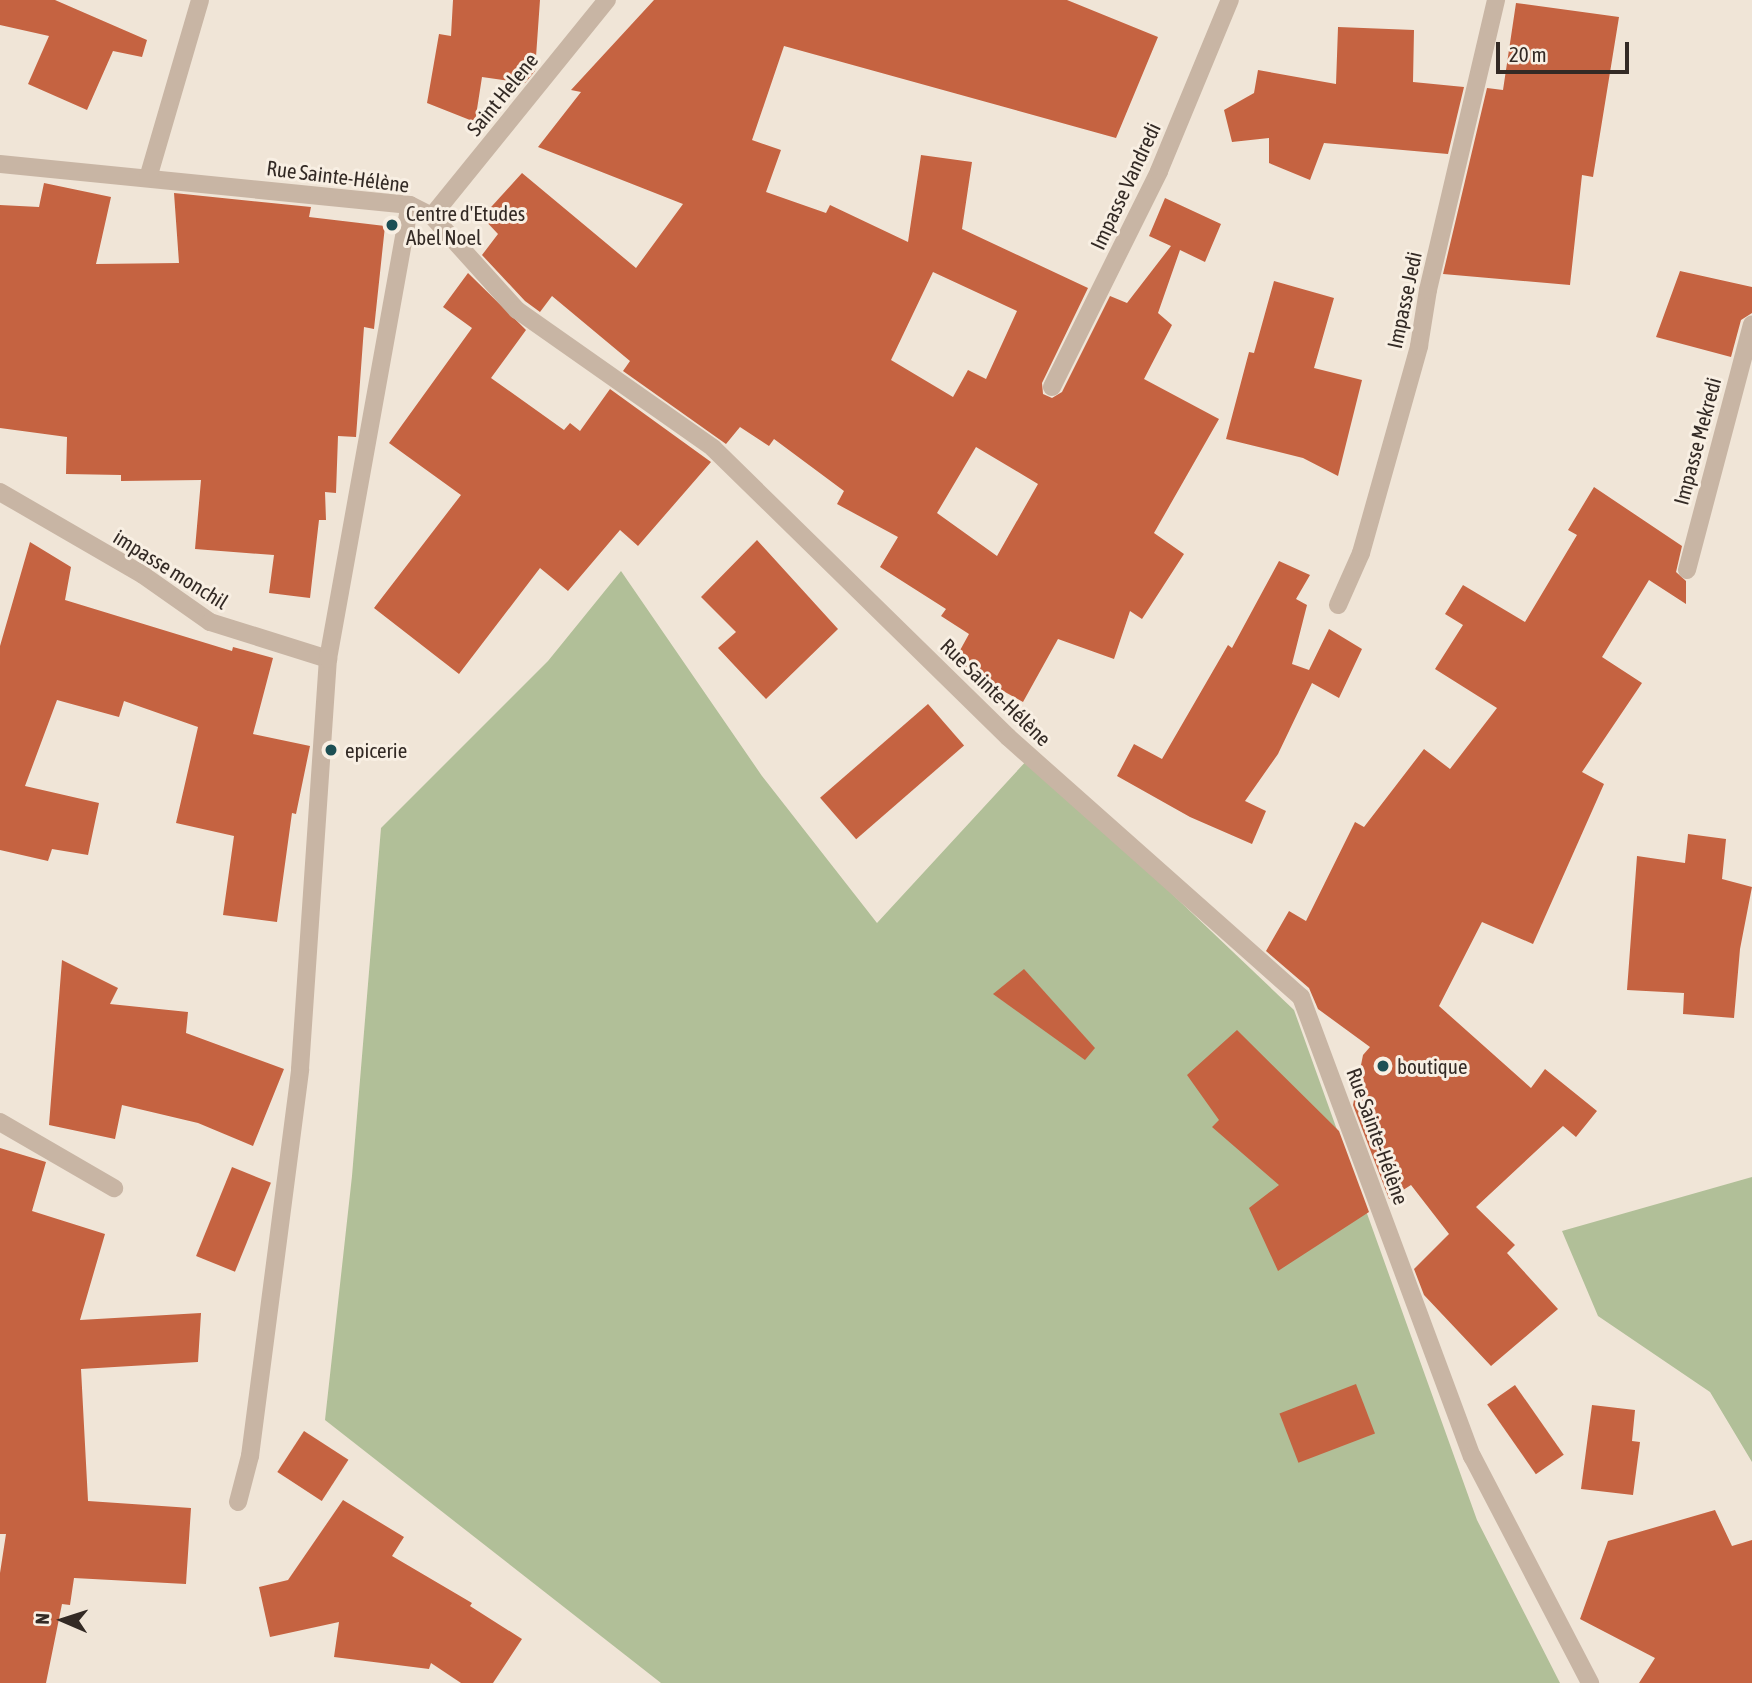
<!DOCTYPE html>
<html>
<head>
<meta charset="utf-8">
<style>
	body { margin:0 }
	#map { position:relative; width:1752px; height:1683px; overflow:hidden; background:#f0e5d7; font-family:"Asap Condensed",sans-serif }
	div>[style] { position:absolute }
	.green>* { inset:0; background:#b1bf98 }
	.building>* { inset:0; background:#c56341; transform-origin:0 0 }
	.minor>* { height:18px; margin:-9px; padding:0 9px; transform-origin:9px; border-radius:9px; background:#c8b5a4 }
	.dots>* { width:19px; height:19px; translate:-50% -50%; box-sizing:border-box; border:4px solid #f8efe3; border-radius:50% }
	span { translate:-50% -50%; white-space:nowrap; text-align:center; line-height:1.15; -webkit-text-stroke:6px #f8efe3; paint-order:stroke }
	.street-label { font-size:21px; color:#332a25 }
	.poi-label { font-size:21px; color:#332a25 }
	.left { translate:0 -50%; text-align:left }
	.north { position:absolute; left:28px; top:1585px; width:70px; height:70px; -webkit-text-stroke:5px #f8efe3; paint-order:stroke; rotate:273deg; font-size:19px; font-weight:700; line-height:28px; text-align:center; color:#332a25 }
	.north::after { content:''; display:block; margin:auto; width:24px; height:32px; background:#332a25; clip-path:polygon(50% 0,100% 100%,50% 72%,0 100%) }
	.scale { position:absolute; left:1496px; top:42px; width:133px; height:32px; box-sizing:border-box; border:4px solid #332a25; border-top:0; padding-left:9px; font-size:21px; line-height:24px; white-space:nowrap; color:#332a25; -webkit-text-stroke:5px #f8efe3; paint-order:stroke }
</style>
</head>
<body>
<div id="map">
	<div class="green">
		<div style="clip-path:polygon(621px 571px,762px 776px,877px 923px,1029px 758px,1294px 1010px,1477px 1520px,1560px 1683px,661px 1683px,325px 1420px,352px 1176px,381px 828px,548px 661px)"></div>
		<div style="clip-path:polygon(1752px 1177px,1752px 1462px,1710px 1392px,1598px 1316px,1562px 1231px)"></div>
	</div>
	<div class="building">
		<div style="clip-path:polygon(0 0,55px 0,147px 40px,142px 57px,113px 51px,87px 110px,28px 84px,49px 36px,0 25px)"></div>
		<div style="clip-path:polygon(453px 0,540px 0,535px 71px,525px 83px,482px 77px,475px 122px,427px 103px,439px 34px,451px 36px)"></div>
		<div style="clip-path:polygon(evenodd,654px 0,1067px 0,1158px 37px,1116px 138px,784px 46px,752px 140px,781px 150px,766px 192px,826px 213px,830px 205px,908px 242px,921px 155px,972px 162px,962px 229px,1088px 288px,1042px 383px,1043px 394px,1052px 398px,1062px 392px,1110px 296px,1127px 303px,1171px 246px,1149px 236px,1165px 198px,1221px 224px,1205px 262px,1180px 250px,1158px 313px,1172px 325px,1144px 379px,1219px 419px,1154px 533px,1184px 554px,1142px 619px,1130px 611px,1114px 659px,1058px 639px,1023px 702px,953px 663px,969px 634px,941px 616px,946px 609px,880px 567px,898px 537px,837px 504px,844px 491px,774px 439px,769px 446px,740px 427px,726px 444px,623px 371px,630px 361px,552px 296px,540px 312px,525px 301px,482px 255px,498px 234px,482px 217px,522px 173px,636px 268px,683px 204px,538px 147px,581px 92px,571px 90px,654px 0,933px 272px,1017px 311px,986px 379px,968px 370px,953px 397px,891px 360px,933px 272px,654px 0,976px 447px,1038px 484px,997px 556px,937px 513px,976px 447px)"></div>
		<div style="clip-path:polygon(1516px 3px,1619px 17px,1593px 177px,1582px 175px,1570px 285px,1443px 274px,1487px 88px,1503px 90px)"></div>
		<div style="clip-path:polygon(1338px 27px,1414px 30px,1413px 82px,1464px 87px,1448px 154px,1324px 143px,1310px 180px,1269px 163px,1269px 138px,1232px 142px,1224px 110px,1254px 93px,1258px 70px,1336px 84px)"></div>
		<div style="clip-path:polygon(44px 183px,111px 197px,96px 264px,179px 263px,174px 193px,311px 207px,309px 217px,385px 226px,374px 329px,364px 327px,356px 437px,338px 436px,336px 493px,325px 492px,326px 520px,319px 520px,310px 598px,269px 593px,274px 555px,195px 549px,201px 480px,121px 481px,121px 475px,66px 474px,67px 437px,0 428px,0 205px,39px 207px)"></div>
		<div style="clip-path:polygon(1680px 271px,1752px 287px,1752px 313px,1741px 320px,1731px 357px,1656px 337px)"></div>
		<div style="clip-path:polygon(468px 273px,526px 330px,491px 378px,564px 430px,570px 423px,580px 431px,610px 389px,711px 462px,638px 546px,620px 530px,568px 591px,540px 568px,459px 674px,374px 608px,461px 495px,389px 443px,472px 328px,443px 307px)"></div>
		<div style="clip-path:polygon(1274px 281px,1334px 298px,1314px 368px,1362px 380px,1338px 476px,1303px 458px,1226px 439px,1249px 352px,1254px 353px)"></div>
		<div style="clip-path:polygon(1594px 487px,1682px 546px,1676px 572px,1686px 581px,1686px 604px,1649px 580px,1602px 657px,1642px 683px,1582px 772px,1604px 784px,1533px 944px,1482px 922px,1439px 1006px,1531px 1088px,1545px 1069px,1597px 1111px,1576px 1137px,1563px 1126px,1476px 1207px,1515px 1245px,1507px 1253px,1558px 1309px,1491px 1366px,1424px 1295px,1414px 1269px,1449px 1234px,1411px 1185px,1389px 1199px,1353px 1105px,1363px 1055px,1370px 1047px,1318px 1009px,1309px 988px,1266px 951px,1289px 911px,1306px 921px,1355px 822px,1364px 827px,1424px 749px,1450px 769px,1497px 708px,1435px 669px,1463px 625px,1445px 614px,1463px 585px,1525px 622px,1577px 535px,1568px 530px)"></div>
		<div style="clip-path:polygon(757px 540px,838px 629px,766px 699px,718px 648px,736px 632px,701px 597px)"></div>
		<div style="clip-path:polygon(30px 542px,71px 567px,65px 600px,232px 651px,233px 647px,273px 658px,253px 734px,310px 746px,296px 814px,292px 813px,277px 922px,223px 915px,234px 836px,176px 823px,198px 727px,124px 701px,119px 717px,57px 700px,25px 786px,99px 803px,88px 855px,52px 849px,48px 861px,0 850px,0 646px)"></div>
		<div style="clip-path:polygon(1279px 561px,1310px 575px,1296px 599px,1307px 605px,1292px 664px,1309px 670px,1329px 629px,1362px 649px,1339px 698px,1312px 683px,1278px 754px,1245px 801px,1266px 811px,1252px 844px,1190px 817px,1117px 776px,1134px 744px,1162px 759px,1228px 645px,1232px 648px)"></div>
		<div style="left:928px;top:704px;width:55px;height:143px;rotate:49deg"></div>
		<div style="clip-path:polygon(1688px 834px,1726px 839px,1722px 879px,1752px 887px,1740px 949px,1734px 1018px,1683px 1014px,1684px 993px,1627px 990px,1637px 856px,1685px 863px)"></div>
		<div style="clip-path:polygon(62px 960px,118px 988px,110px 1004px,188px 1012px,186px 1033px,284px 1069px,253px 1146px,198px 1123px,122px 1105px,115px 1139px,49px 1125px)"></div>
		<div style="clip-path:polygon(1024px 969px,1095px 1048px,1085px 1060px,993px 994px)"></div>
		<div style="clip-path:polygon(1237px 1030px,1339px 1131px,1369px 1212px,1278px 1271px,1249px 1208px,1279px 1185px,1212px 1127px,1219px 1120px,1187px 1075px)"></div>
		<div style="clip-path:polygon(0 1148px,46px 1162px,32px 1211px,105px 1234px,80px 1320px,201px 1313px,198px 1362px,81px 1369px,88px 1501px,191px 1508px,186px 1584px,74px 1578px,70px 1605px,62px 1604px,46px 1683px,0 1683px,0 1573px,6px 1534px,0 1534px)"></div>
		<div style="left:232px;top:1167px;width:42px;height:96px;rotate:22deg"></div>
		<div style="left:1356px;top:1384px;width:53px;height:82px;rotate:69deg"></div>
		<div style="left:1515px;top:1385px;width:85px;height:34px;rotate:55deg"></div>
		<div style="clip-path:polygon(1592px 1405px,1635px 1410px,1632px 1441px,1640px 1442px,1633px 1495px,1581px 1489px)"></div>
		<div style="left:304px;top:1431px;width:53px;height:49px;rotate:33deg"></div>
		<div style="clip-path:polygon(343px 1500px,404px 1537px,392px 1556px,472px 1603px,470px 1606px,522px 1639px,493px 1683px,461px 1683px,431px 1663px,429px 1669px,334px 1657px,339px 1622px,270px 1637px,259px 1587px,288px 1580px)"></div>
		<div style="clip-path:polygon(1715px 1510px,1732px 1546px,1752px 1540px,1752px 1683px,1639px 1683px,1655px 1658px,1580px 1619px,1608px 1541px)"></div>
	</div>
	<div class="minor">
		<div style="left:0;top:164px;width:412px;rotate:5.7deg"></div>
		<div style="left:410px;top:205px;width:25px;rotate:27deg"></div>
		<div style="left:432px;top:216px;width:127px;rotate:47.9deg"></div>
		<div style="left:517px;top:310px;width:240px;rotate:35.1deg"></div>
		<div style="left:713px;top:448px;width:413px;rotate:44.4deg"></div>
		<div style="left:1008px;top:737px;width:392px;rotate:41.6deg"></div>
		<div style="left:1301px;top:997px;width:490px;rotate:69.6deg"></div>
		<div style="left:1472px;top:1456px;width:256px;rotate:62.5deg"></div>
		<div style="left:148px;top:178px;width:185px;rotate:-73.7deg"></div>
		<div style="left:432px;top:216px;width:278px;rotate:-51deg"></div>
		<div style="left:1052px;top:387px;width:241px;rotate:-63.6deg"></div>
		<div style="left:1159px;top:171px;width:185px;rotate:-67.5deg"></div>
		<div style="left:0;top:492px;width:165px;rotate:30.1deg"></div>
		<div style="left:143px;top:575px;width:82px;rotate:35deg"></div>
		<div style="left:210px;top:622px;width:124px;rotate:17.4deg"></div>
		<div style="left:1687px;top:570px;width:254px;rotate:-75.2deg"></div>
		<div style="left:1338px;top:605px;width:57px;rotate:-66.1deg"></div>
		<div style="left:1361px;top:553px;width:215px;rotate:-74.3deg"></div>
		<div style="left:1419px;top:346px;width:57px;rotate:-80.9deg"></div>
		<div style="left:1428px;top:290px;width:298px;rotate:-76.8deg"></div>
		<div style="left:0;top:1122px;width:132px;rotate:30.1deg"></div>
		<div style="left:238px;top:1502px;width:48px;rotate:-75.4deg"></div>
		<div style="left:250px;top:1456px;width:390px;rotate:-82.6deg"></div>
		<div style="left:300px;top:1069px;width:411px;rotate:-86.1deg"></div>
		<div style="left:328px;top:659px;width:461px;rotate:-79.8deg"></div>
	</div>
	<div class="dots">
		<div style="left:392px;top:225px;background:#1c4f54"></div>
		<div style="left:331px;top:750px;background:#1c4f54"></div>
		<div style="left:1383px;top:1066px;background:#1c4f54"></div>
	</div>
	<div class="street-label">
		<span style="left:502px;top:94px;rotate:-51deg">Saint Helene</span>
		<span style="left:338px;top:176px;rotate:7deg">Rue Sainte-Hélène</span>
		<span style="left:1125px;top:186px;rotate:-65deg">Impasse Vandredi</span>
		<span style="left:1404px;top:300px;rotate:-78deg">Impasse Jedi</span>
		<span style="left:1697px;top:441px;rotate:-75deg">Impasse Mekredi</span>
		<span style="left:171px;top:569px;rotate:32deg">impasse monchil</span>
		<span style="left:996px;top:692px;rotate:44deg">Rue Sainte-Hélène</span>
		<span style="left:1378px;top:1136px;rotate:70deg">Rue Sainte-Hélène</span>
	</div>
	<div class="poi-label">
		<span class="left" style="left:406px;top:225px">Centre d'Etudes<br>Abel Noel</span>
		<span class="left" style="left:345px;top:750px">epicerie</span>
		<span class="left" style="left:1397px;top:1066px">boutique</span>
	</div>
	<div class="north">N</div>
	<div class="scale">20 m</div>
</div>
</body>
</html>
